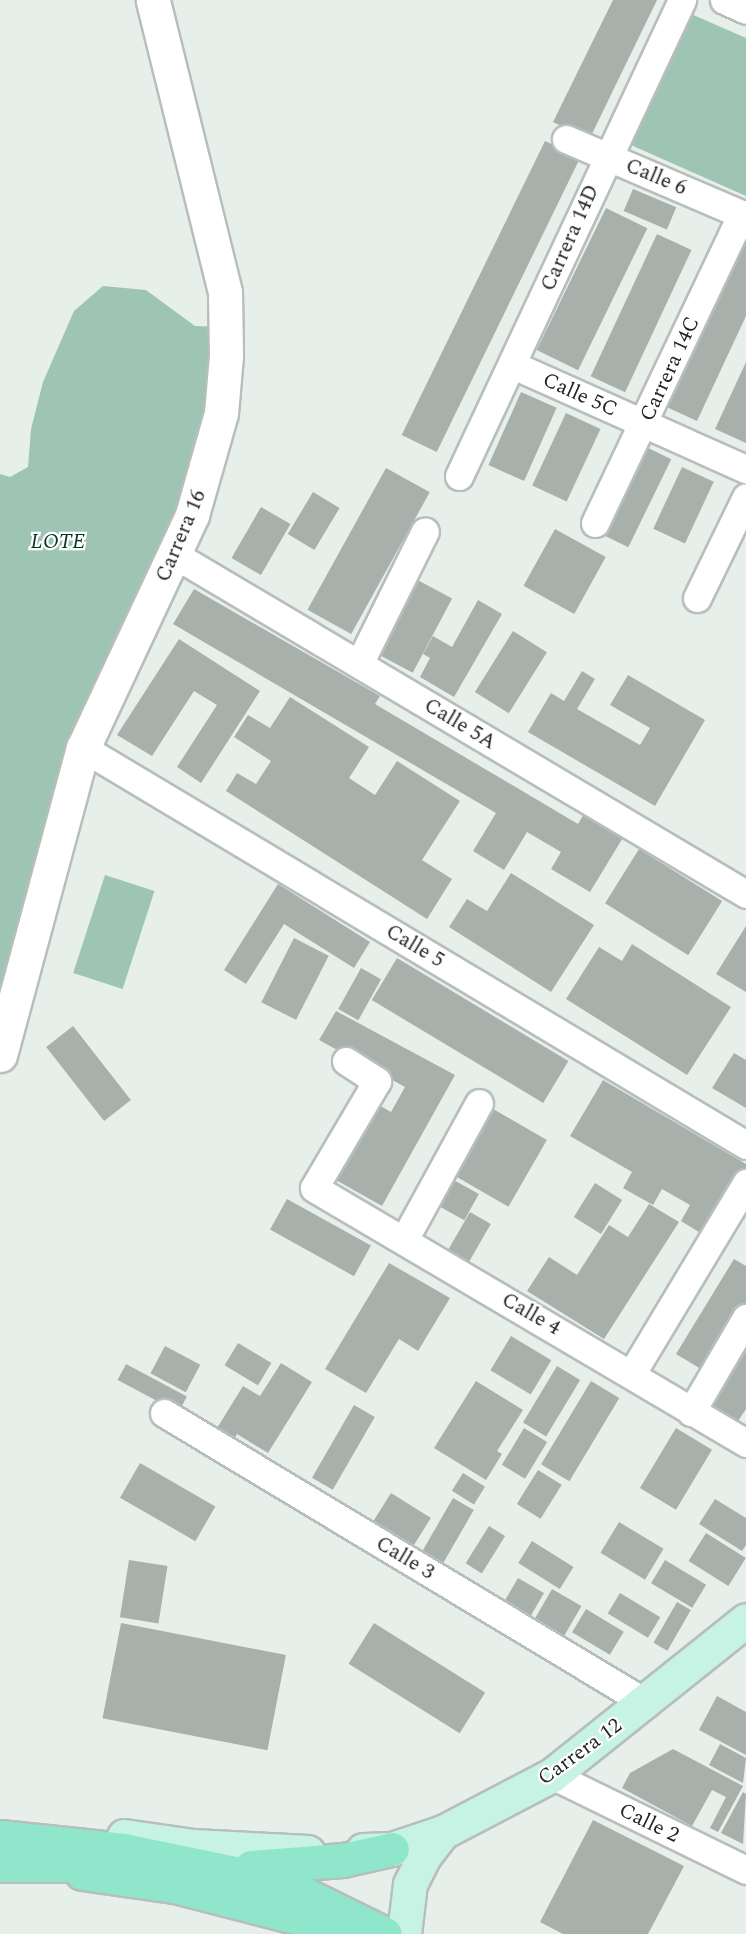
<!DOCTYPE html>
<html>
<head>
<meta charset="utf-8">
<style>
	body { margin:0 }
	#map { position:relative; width:746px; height:1934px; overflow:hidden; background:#e7efeb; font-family:Spectral,serif }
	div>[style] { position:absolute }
	.green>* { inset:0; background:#9ec5b4; transform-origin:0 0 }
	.building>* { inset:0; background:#a8b0ac; transform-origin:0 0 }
	.roads { filter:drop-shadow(2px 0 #b7bebb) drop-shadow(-2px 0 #b7bebb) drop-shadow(0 2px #b7bebb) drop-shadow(0 -2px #b7bebb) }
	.minor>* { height:27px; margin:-13.5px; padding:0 13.5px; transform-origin:13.5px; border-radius:13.5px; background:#fff }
	.tertiary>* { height:33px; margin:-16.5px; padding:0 16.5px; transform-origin:16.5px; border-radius:16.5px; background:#fff }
	.secondary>* { height:33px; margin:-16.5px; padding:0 16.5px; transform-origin:16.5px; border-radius:16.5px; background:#c7f3e5 }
	.primary>* { height:33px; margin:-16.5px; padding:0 16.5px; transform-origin:16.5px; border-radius:16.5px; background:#8fe6cb }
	span { translate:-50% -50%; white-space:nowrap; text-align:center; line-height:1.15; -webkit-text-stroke:4.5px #fff; paint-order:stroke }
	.street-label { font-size:21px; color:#212423 }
	.park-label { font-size:21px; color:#063325; font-style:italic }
</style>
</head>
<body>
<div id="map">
	<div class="green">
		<div style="clip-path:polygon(682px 10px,746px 38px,746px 196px,624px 142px)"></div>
		<div style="clip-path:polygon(103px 286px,146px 290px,195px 326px,226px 327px,224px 386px,117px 671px,0 1055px,0 474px,10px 477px,28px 467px,31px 429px,43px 382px,74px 311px)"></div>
		<div style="left:105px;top:875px;width:52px;height:103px;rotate:18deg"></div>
	</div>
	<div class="building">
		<div style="clip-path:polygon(613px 0,657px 0,589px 140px,553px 122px)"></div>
		<div style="left:545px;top:141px;width:39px;height:327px;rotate:26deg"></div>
		<div style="left:633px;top:189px;width:47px;height:24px;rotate:23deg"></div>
		<div style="left:606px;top:208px;width:46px;height:158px;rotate:26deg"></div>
		<div style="left:657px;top:234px;width:38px;height:157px;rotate:25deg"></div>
		<div style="clip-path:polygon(735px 238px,746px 243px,746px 316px,697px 421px,658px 403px)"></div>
		<div style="clip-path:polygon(746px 362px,746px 443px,715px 429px)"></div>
		<div style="left:521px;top:392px;width:39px;height:80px;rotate:24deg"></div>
		<div style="left:566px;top:413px;width:38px;height:80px;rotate:25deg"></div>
		<div style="left:638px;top:443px;width:37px;height:98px;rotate:26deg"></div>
		<div style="left:682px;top:467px;width:35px;height:68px;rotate:25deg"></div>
		<div style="left:386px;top:468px;width:50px;height:162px;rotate:29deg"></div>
		<div style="left:313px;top:492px;width:31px;height:49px;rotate:31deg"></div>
		<div style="left:261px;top:507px;width:34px;height:59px;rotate:30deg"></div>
		<div style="left:555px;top:529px;width:58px;height:65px;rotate:29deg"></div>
		<div style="left:408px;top:575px;width:50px;height:84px;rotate:28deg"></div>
		<div style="clip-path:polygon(194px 589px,380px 696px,375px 704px,578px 824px,585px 812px,624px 836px,590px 892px,551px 869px,561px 852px,527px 832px,504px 870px,473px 851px,496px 813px,173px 624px)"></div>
		<div style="clip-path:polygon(478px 600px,502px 614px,454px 697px,420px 677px,430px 658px,423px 654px,433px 636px,452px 647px)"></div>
		<div style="left:513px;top:631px;width:40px;height:72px;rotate:32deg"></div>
		<div style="clip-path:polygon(179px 639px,260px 691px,201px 783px,177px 767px,217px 705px,194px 691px,152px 756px,117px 735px)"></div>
		<div style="clip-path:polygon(582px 671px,595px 679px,577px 709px,640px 745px,650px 728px,610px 705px,628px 675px,705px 720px,655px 806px,528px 732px,551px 693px,564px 701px)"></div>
		<div style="clip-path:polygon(290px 697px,369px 747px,349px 778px,375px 795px,397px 761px,460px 801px,422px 860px,452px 879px,427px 919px,226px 791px,237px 773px,256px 784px,271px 761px,234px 737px,248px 715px,270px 728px)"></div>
		<div style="left:639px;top:849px;width:98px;height:64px;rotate:32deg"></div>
		<div style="clip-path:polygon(511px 873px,594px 925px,551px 992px,449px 927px,467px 899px,487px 911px)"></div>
		<div style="clip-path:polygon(278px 884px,370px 942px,354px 968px,284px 924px,246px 984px,224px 970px)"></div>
		<div style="clip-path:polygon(746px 926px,746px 992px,716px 974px)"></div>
		<div style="left:294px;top:938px;width:39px;height:72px;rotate:27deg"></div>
		<div style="clip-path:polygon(632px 944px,731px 1007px,687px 1075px,566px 999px,599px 947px,622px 961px)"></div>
		<div style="left:397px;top:958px;width:200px;height:49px;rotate:31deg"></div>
		<div style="left:361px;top:968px;width:23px;height:47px;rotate:29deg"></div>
		<div style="clip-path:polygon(336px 1011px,455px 1075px,382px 1206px,327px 1175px,370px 1100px,391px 1112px,405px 1087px,319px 1040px)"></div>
		<div style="left:73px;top:1026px;width:94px;height:34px;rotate:52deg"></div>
		<div style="clip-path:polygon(734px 1053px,746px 1060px,746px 1108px,712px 1088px)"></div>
		<div style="clip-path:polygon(603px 1080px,746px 1164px,746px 1172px,707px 1237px,681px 1221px,690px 1205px,662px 1189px,653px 1205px,623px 1188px,632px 1172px,570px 1136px)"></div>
		<div style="left:488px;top:1106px;width:68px;height:77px;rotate:30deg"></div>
		<div style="left:450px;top:1178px;width:33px;height:30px;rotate:29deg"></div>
		<div style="left:595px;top:1183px;width:32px;height:40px;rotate:32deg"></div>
		<div style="left:287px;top:1199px;width:96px;height:35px;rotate:29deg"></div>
		<div style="clip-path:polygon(649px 1204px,679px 1222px,604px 1339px,527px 1291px,549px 1257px,577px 1275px,609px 1225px,628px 1237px)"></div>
		<div style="left:470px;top:1212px;width:24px;height:45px;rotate:30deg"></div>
		<div style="clip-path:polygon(734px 1259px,746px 1266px,746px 1308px,706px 1372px,676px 1354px)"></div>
		<div style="clip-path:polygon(389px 1263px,450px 1298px,418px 1351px,399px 1339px,366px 1393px,325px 1369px)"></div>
		<div style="left:511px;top:1336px;width:47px;height:40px;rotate:31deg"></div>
		<div style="left:238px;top:1343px;width:39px;height:26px;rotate:31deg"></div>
		<div style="left:165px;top:1346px;width:40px;height:31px;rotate:28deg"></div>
		<div style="clip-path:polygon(746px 1351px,746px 1409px,738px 1421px,712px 1405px)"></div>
		<div style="clip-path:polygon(281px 1363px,312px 1382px,268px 1453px,237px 1434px,232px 1443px,214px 1433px,243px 1386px,260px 1396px)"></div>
		<div style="left:126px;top:1364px;width:69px;height:18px;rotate:28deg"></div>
		<div style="left:557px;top:1366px;width:27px;height:66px;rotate:31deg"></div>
		<div style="clip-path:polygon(476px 1381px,523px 1410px,497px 1451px,502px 1454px,486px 1480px,434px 1448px)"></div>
		<div style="left:591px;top:1381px;width:33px;height:97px;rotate:31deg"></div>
		<div style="left:354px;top:1405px;width:24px;height:84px;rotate:30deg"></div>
		<div style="left:524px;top:1428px;width:27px;height:43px;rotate:31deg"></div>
		<div style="left:676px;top:1428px;width:42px;height:70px;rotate:31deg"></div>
		<div style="left:140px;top:1463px;width:87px;height:40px;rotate:30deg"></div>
		<div style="left:538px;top:1470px;width:28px;height:40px;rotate:32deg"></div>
		<div style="left:463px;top:1473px;width:26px;height:21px;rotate:32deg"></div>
		<div style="left:391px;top:1493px;width:47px;height:36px;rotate:32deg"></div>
		<div style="left:453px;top:1498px;width:24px;height:66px;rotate:30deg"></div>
		<div style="clip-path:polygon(715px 1499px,746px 1518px,746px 1545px,742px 1551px,699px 1524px)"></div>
		<div style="left:619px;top:1522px;width:52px;height:36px;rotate:31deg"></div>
		<div style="left:489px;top:1526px;width:19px;height:44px;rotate:32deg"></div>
		<div style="left:706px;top:1533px;width:47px;height:33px;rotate:32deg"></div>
		<div style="left:532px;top:1541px;width:49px;height:26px;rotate:32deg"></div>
		<div style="left:129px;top:1560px;width:39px;height:58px;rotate:9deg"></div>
		<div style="left:665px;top:1560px;width:48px;height:27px;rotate:31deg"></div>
		<div style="left:518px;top:1578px;width:30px;height:35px;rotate:30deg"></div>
		<div style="left:552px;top:1589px;width:34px;height:44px;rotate:30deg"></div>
		<div style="left:620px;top:1593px;width:47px;height:24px;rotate:31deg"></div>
		<div style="left:677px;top:1602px;width:16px;height:47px;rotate:30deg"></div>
		<div style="left:586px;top:1609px;width:44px;height:27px;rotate:31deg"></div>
		<div style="left:121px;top:1623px;width:168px;height:97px;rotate:11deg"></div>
		<div style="left:374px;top:1623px;width:131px;height:48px;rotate:32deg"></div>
		<div style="clip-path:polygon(717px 1696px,746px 1712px,746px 1755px,699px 1730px)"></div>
		<div style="clip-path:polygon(720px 1744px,746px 1758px,743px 1783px,709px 1765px)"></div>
		<div style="clip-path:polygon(673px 1749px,743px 1786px,718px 1832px,710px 1828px,726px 1797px,712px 1790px,692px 1826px,622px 1788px,630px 1773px)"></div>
		<div style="clip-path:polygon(743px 1792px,746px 1794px,743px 1844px,721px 1833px)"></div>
		<div style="clip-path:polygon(593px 1820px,684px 1866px,648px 1934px,563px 1934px,540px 1922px)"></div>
	</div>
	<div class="roads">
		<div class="minor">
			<div style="left:724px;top:0;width:24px;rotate:24deg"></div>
			<div style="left:566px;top:139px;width:196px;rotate:23.2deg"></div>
			<div style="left:513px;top:365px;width:255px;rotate:24.1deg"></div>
			<div style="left:459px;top:476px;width:526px;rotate:-64.9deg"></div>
			<div style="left:595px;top:523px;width:342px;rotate:-64.6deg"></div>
			<div style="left:175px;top:555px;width:664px;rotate:30.7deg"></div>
			<div style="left:697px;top:598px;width:112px;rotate:-64.1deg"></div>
			<div style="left:359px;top:664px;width:148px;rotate:-63.6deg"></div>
			<div style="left:83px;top:748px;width:773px;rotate:30.91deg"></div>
			<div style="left:346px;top:1061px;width:37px;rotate:33deg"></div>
			<div style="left:377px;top:1081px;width:124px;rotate:120.5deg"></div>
			<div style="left:314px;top:1188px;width:502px;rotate:30.55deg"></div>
			<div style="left:404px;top:1240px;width:156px;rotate:-61.3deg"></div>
			<div style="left:632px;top:1373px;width:222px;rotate:-59deg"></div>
			<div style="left:691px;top:1412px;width:109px;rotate:-59.7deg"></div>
			<div style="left:164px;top:1413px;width:563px;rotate:31.03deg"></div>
			<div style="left:552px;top:1775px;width:216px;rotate:26.1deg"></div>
		</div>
		<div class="tertiary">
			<div style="left:0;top:1055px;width:318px;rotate:-74.9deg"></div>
			<div style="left:83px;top:748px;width:257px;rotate:-64.9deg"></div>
			<div style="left:192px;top:515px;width:106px;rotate:-74.1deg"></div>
			<div style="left:221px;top:413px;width:57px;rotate:-85deg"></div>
			<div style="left:226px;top:356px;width:64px;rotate:-90.9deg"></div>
			<div style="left:225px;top:292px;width:301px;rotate:-103.9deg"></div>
		</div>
		<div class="secondary">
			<div style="left:124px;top:1836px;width:70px;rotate:8.2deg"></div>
			<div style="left:193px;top:1846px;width:115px;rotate:3deg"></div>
			<div style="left:363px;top:1850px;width:29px;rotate:-2deg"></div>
			<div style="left:392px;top:1849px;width:54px;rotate:-18.4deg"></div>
			<div style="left:443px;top:1832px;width:123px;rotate:-27.6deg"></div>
			<div style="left:552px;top:1775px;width:248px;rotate:-38.6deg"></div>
			<div style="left:404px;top:1934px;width:50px;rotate:-83.2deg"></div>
			<div style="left:410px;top:1884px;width:31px;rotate:-63deg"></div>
			<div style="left:424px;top:1856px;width:31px;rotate:-52deg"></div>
		</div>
		<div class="primary">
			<div style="left:0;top:1837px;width:124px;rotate:6deg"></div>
			<div style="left:123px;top:1850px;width:130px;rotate:11.6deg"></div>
			<div style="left:250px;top:1876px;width:57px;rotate:18.4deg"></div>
			<div style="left:304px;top:1894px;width:90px;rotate:26.3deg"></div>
			<div style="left:3px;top:1865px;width:103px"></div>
			<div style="left:251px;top:1867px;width:92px;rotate:-4.4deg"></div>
			<div style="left:343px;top:1860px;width:50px;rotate:-12.7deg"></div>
			<div style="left:82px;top:1873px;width:94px;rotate:8deg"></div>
			<div style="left:175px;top:1886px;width:176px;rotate:14.5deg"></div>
		</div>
	</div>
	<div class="street-label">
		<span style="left:656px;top:177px;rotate:23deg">Calle 6</span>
		<span style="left:570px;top:238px;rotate:-66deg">Carrera 14D</span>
		<span style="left:670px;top:369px;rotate:-65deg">Carrera 14C</span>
		<span style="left:580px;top:395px;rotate:24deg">Calle 5C</span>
		<span style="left:181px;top:536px;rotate:-67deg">Carrera 16</span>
		<span style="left:460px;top:724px;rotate:31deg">Calle 5A</span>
		<span style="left:415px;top:946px;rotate:31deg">Calle 5</span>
		<span style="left:531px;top:1314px;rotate:30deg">Calle 4</span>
		<span style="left:405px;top:1558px;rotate:31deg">Calle 3</span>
		<span style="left:580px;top:1752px;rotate:-36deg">Carrera 12</span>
		<span style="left:649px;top:1823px;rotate:26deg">Calle 2</span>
	</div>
	<div class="park-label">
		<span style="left:58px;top:542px">LOTE</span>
	</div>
</div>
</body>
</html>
